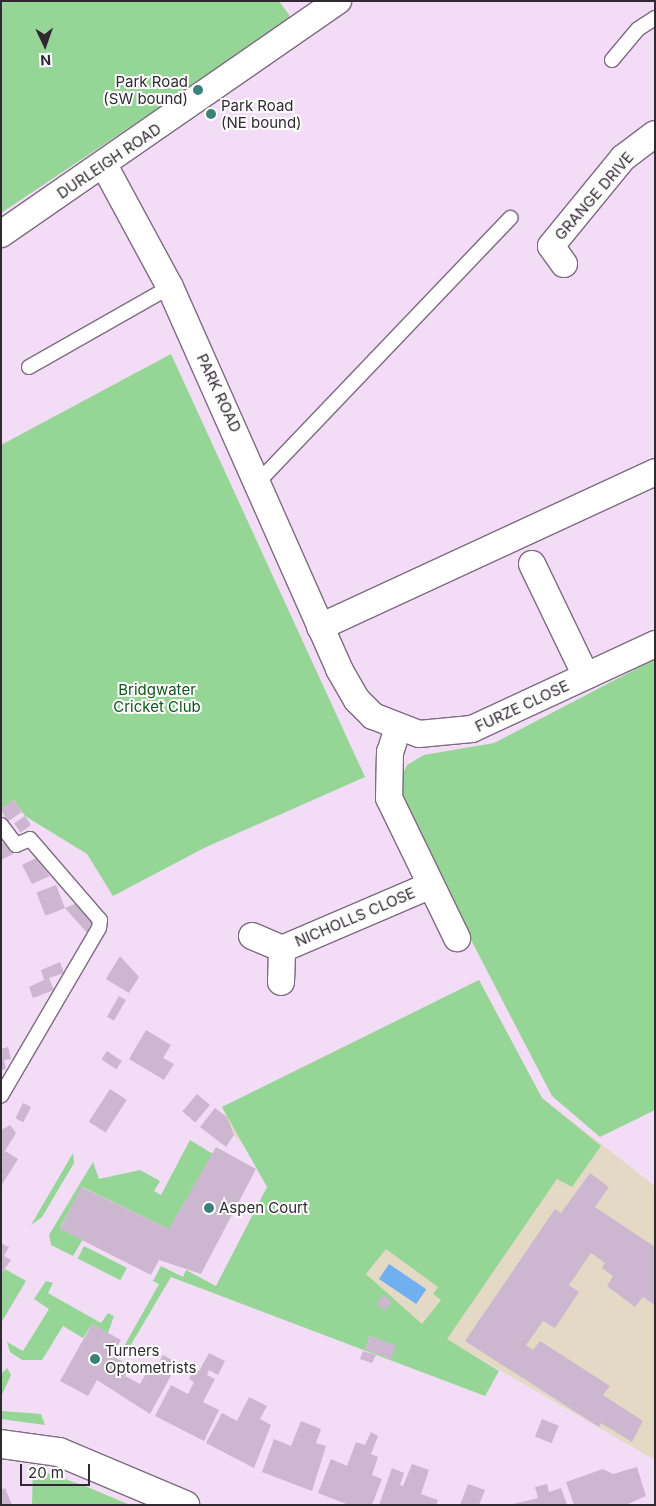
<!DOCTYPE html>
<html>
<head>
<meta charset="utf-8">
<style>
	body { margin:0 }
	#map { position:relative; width:656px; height:1506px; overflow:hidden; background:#f2dcf6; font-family:Inter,sans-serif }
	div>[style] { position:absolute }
	.education>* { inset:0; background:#e4d9c5 }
	.green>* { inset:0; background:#95d696; transform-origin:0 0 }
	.water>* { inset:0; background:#71b0f0; transform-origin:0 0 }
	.building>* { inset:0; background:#cdb7d0; transform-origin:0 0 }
	.roads { filter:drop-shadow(1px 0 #7e6b81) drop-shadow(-1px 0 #7e6b81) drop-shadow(0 1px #7e6b81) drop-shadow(0 -1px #7e6b81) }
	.lane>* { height:14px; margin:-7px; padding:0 7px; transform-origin:7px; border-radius:7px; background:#fff }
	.street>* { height:26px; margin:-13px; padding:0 13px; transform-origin:13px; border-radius:13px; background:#fff }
	.primary>* { height:28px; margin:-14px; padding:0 14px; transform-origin:14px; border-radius:14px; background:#fff }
	.dots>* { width:14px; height:14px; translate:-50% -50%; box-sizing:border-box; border:2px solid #fff; border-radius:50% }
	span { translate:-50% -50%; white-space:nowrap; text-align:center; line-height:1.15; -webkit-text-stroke:4px #fff; paint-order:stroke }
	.poi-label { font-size:15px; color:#312932 }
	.right { translate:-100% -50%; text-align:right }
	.left { translate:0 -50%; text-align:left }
	.street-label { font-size:15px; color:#312932 }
	.park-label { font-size:15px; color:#10561a }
	.frame { position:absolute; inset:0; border:2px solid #312932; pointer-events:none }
	.north { position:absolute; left:20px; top:20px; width:50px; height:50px; -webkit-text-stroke:4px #fff; paint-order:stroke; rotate:177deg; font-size:14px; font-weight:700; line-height:20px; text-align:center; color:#312932 }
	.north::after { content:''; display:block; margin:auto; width:18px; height:22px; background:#312932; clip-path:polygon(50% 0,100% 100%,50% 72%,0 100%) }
	.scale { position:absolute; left:20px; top:1464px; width:70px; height:22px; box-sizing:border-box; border:2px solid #312932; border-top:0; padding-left:6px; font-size:15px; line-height:18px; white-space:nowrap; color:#312932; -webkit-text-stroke:4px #fff; paint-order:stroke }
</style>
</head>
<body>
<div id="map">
	<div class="education">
		<div style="clip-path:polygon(479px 980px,542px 1098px,655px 1186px,655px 1460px,422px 1325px,366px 1274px,234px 1135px,222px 1107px)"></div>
	</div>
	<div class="green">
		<div style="clip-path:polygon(1px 1px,279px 1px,292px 19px,1px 213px)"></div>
		<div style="clip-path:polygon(171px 354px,365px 777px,204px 848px,113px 896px,87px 854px,25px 816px,14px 800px,1px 809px,1px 445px)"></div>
		<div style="clip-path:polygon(655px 659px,655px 1110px,600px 1137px,552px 1096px,400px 803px,399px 782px,407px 765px,424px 755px,494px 743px)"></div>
		<div style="clip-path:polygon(evenodd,479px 980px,542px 1098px,601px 1146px,572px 1187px,557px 1179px,447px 1339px,499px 1371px,485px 1396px,171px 1277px,123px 1358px,119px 1355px,159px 1284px,153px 1281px,161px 1266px,183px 1277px,186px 1270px,216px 1286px,267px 1187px,222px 1107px,479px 980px,386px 1249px,438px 1287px,433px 1294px,441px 1300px,422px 1324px,366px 1274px,386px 1249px,479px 980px,370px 1336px,395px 1346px,391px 1359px,365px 1349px,370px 1336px)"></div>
		<div style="clip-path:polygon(190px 1140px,213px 1154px,169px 1229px,82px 1187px,60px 1228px,83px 1239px,73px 1256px,51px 1245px,49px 1235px,93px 1162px,99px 1179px,140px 1170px,160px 1181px,154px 1191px,161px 1195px)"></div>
		<div style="clip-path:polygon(73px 1153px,74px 1163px,42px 1217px,31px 1225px)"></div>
		<div style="left:84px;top:1246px;width:48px;height:14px;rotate:27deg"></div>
		<div style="clip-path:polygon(5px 1269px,26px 1281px,1px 1323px,1px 1274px)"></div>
		<div style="clip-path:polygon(46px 1281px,53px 1283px,48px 1293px,101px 1323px,108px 1313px,114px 1316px,108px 1333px,92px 1324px,83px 1338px,63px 1326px,42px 1360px,22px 1360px,10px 1352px,7px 1342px,23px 1351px,49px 1309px,34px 1299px)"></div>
		<div style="clip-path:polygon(7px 1368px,11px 1375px,1px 1397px,1px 1374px)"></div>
		<div style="clip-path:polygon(1px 1411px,41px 1414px,45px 1425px,1px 1419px)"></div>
		<div style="clip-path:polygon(33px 1468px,85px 1486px,130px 1505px,32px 1505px)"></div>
	</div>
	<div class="water">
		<div style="left:389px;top:1264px;width:45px;height:18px;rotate:34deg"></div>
	</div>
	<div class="building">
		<div style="clip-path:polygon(14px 800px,22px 812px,7px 822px,1px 809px)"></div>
		<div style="left:25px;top:816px;width:11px;height:13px;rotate:56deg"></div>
		<div style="clip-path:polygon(6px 841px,13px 854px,1px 860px,1px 844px)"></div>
		<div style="clip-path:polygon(36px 858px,50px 876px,32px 884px,22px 865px)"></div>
		<div style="left:56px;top:885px;width:25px;height:21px;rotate:69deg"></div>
		<div style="clip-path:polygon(75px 904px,94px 924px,88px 934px,65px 908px)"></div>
		<div style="clip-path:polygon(120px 956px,139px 977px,129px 993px,106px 979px)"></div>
		<div style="clip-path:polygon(60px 962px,64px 973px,49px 978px,54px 990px,33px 998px,29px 987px,44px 980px,41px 970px)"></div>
		<div style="left:119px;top:996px;width:8px;height:24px;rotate:30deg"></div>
		<div style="clip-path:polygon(146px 1030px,171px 1045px,163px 1058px,174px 1064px,164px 1080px,129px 1059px)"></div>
		<div style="clip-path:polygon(8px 1047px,11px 1059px,4px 1060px,6px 1069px,1px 1070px,1px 1049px)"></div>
		<div style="left:107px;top:1051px;width:18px;height:10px;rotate:34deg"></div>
		<div style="left:110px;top:1089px;width:20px;height:39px;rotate:33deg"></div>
		<div style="left:197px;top:1094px;width:17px;height:23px;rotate:40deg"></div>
		<div style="left:23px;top:1103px;width:9px;height:17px;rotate:27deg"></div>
		<div style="clip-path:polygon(215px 1108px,227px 1117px,234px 1135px,226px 1147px,200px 1127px)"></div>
		<div style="clip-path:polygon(10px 1125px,16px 1133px,5px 1151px,18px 1159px,1px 1186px,1px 1130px)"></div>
		<div style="clip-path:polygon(216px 1147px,256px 1169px,201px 1274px,159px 1260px,151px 1275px,60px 1229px,81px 1187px,169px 1229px)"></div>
		<div style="clip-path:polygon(590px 1173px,609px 1187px,595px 1207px,655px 1247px,655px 1305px,643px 1297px,635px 1307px,607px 1286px,613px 1276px,602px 1268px,605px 1263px,591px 1253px,569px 1285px,579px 1292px,555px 1328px,543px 1321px,526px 1345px,533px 1350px,540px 1341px,610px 1386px,603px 1395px,643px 1421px,632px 1442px,601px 1423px,599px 1427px,465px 1341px,555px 1209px,561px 1213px)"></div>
		<div style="clip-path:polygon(1px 1243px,9px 1247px,4px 1256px,11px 1260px,1px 1274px)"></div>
		<div style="left:383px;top:1295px;width:11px;height:11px;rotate:38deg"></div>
		<div style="clip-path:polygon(92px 1324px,121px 1340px,112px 1356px,131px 1366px,125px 1376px,140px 1384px,147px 1372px,152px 1375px,163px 1355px,178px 1363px,150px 1414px,97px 1380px,88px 1396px,60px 1381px)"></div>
		<div style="left:370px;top:1336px;width:28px;height:14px;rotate:21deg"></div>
		<div style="clip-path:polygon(363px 1351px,376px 1355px,372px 1363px,360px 1359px)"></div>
		<div style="clip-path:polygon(209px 1353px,225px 1361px,218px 1375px,209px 1370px,207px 1375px,215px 1379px,203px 1402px,219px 1410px,204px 1441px,155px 1416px,171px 1385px,188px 1394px,194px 1382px,189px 1379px,194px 1368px,199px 1371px)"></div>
		<div style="clip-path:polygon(249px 1397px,267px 1406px,260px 1419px,271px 1425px,254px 1468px,206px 1443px,222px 1413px,237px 1421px)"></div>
		<div style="left:542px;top:1419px;width:18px;height:19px;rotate:22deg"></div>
		<div style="clip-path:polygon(301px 1421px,321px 1429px,316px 1443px,326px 1446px,312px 1491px,262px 1472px,274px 1439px,291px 1446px)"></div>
		<div style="clip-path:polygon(371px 1432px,378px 1436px,371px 1454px,378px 1457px,372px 1475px,382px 1479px,372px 1505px,349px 1505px,318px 1493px,331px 1459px,347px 1466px,356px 1442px,365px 1445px)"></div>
		<div style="clip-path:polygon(412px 1464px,429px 1470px,421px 1494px,438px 1500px,436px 1505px,379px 1505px,392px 1468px,404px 1473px,400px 1485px,403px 1486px)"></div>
		<div style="clip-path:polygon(637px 1467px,646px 1496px,626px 1505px,574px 1505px,566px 1482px,603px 1469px,613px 1474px)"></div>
		<div style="clip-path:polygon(468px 1484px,485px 1490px,479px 1505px,460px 1505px)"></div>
		<div style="clip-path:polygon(547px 1484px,549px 1492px,561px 1488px,567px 1505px,509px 1505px,538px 1498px,535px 1487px)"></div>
		<div style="clip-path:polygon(5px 1488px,12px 1505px,1px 1505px,1px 1490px)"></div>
	</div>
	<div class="roads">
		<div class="lane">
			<div style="left:612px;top:60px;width:40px;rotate:-50deg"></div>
			<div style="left:638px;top:29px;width:20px;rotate:-33deg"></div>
			<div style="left:29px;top:367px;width:162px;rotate:-29.6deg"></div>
			<div style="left:259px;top:481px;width:364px;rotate:-46.3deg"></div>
			<div style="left:1px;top:825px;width:25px;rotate:53deg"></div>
			<div style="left:16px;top:845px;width:15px;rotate:-23deg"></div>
			<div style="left:30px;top:839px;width:107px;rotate:49.2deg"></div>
			<div style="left:100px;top:920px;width:8px;rotate:97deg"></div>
			<div style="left:99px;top:928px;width:194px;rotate:120.3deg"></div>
		</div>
		<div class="street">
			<div style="left:104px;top:165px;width:139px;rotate:61.6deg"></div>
			<div style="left:170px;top:287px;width:418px;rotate:66.1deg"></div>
			<div style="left:339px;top:669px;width:36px;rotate:60deg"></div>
			<div style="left:357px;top:700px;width:23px;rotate:45deg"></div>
			<div style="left:373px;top:716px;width:49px;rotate:21.4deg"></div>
			<div style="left:419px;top:734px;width:53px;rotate:-5.4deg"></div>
			<div style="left:472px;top:729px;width:202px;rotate:-24.9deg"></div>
			<div style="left:1px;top:234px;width:410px;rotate:-34.7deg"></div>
			<div style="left:564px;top:264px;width:22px;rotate:-126deg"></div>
			<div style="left:551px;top:246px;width:114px;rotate:-50.7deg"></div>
			<div style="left:623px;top:158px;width:40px;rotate:-37deg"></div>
			<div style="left:532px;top:564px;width:124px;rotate:64.3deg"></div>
			<div style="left:320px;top:627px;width:369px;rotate:-24.8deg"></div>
			<div style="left:398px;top:728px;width:25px;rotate:108deg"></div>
			<div style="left:390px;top:752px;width:46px;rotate:91.2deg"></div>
			<div style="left:389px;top:798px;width:156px;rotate:64.1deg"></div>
			<div style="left:252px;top:936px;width:33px;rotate:23deg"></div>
			<div style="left:282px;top:949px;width:160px;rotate:-23.2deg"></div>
			<div style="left:281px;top:982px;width:33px;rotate:-88deg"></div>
		</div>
		<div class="primary">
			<div style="left:1px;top:1444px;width:59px;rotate:7.9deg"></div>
			<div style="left:59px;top:1452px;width:137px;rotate:22.8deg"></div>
		</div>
	</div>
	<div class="dots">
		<div style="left:198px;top:90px;background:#3b827a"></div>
		<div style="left:211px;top:114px;background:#3b827a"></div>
		<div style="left:209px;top:1208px;background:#3b827a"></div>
		<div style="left:95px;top:1359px;background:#3b827a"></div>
	</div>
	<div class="poi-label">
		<span class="right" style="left:188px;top:90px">Park Road<br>(SW bound)</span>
		<span class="left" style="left:221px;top:114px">Park Road<br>(NE bound)</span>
		<span class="left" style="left:219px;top:1208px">Aspen Court</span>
		<span class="left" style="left:105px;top:1359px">Turners<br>Optometrists</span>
	</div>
	<div class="street-label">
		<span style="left:109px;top:161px;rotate:-34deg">DURLEIGH ROAD</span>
		<span style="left:594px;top:196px;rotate:-49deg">GRANGE DRIVE</span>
		<span style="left:219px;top:393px;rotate:65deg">PARK ROAD</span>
		<span style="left:522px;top:706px;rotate:-25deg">FURZE CLOSE</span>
		<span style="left:355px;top:917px;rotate:-23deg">NICHOLLS CLOSE</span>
	</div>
	<div class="park-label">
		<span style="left:157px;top:698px">Bridgwater<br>Cricket Club</span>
	</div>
	<div class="frame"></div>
	<div class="north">N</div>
	<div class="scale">20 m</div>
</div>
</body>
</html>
